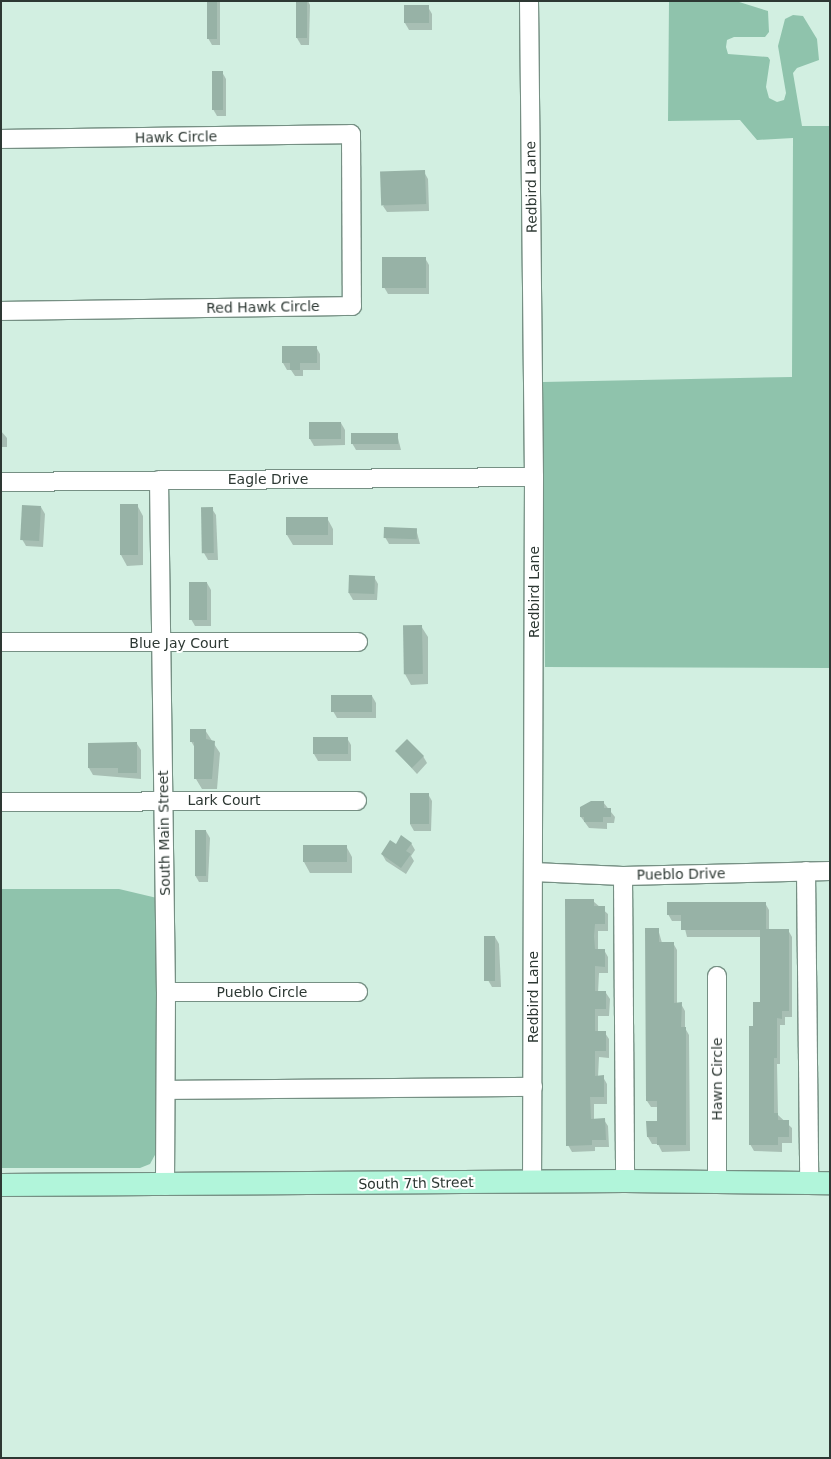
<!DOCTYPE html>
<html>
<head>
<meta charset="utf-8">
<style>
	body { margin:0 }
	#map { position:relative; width:831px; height:1459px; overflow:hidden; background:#d2efe1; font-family:"DejaVu Sans",sans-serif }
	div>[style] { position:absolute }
	.green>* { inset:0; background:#8fc3ac }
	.shadow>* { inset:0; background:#0003 }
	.building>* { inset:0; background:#97b2a6; transform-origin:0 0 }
	.roads { filter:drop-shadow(1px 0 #769084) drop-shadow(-1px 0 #769084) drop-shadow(0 1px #769084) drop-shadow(0 -1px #769084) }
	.minor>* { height:18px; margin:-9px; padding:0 9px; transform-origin:9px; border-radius:9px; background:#fff }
	.major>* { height:22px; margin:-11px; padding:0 11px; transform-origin:11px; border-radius:11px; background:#b1f5da }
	span { translate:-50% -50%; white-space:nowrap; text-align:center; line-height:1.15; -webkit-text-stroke:4px #fff; paint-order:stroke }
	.street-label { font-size:14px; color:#2d3833 }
	.frame { position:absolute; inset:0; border:2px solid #2d3833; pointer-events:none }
</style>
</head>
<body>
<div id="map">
	<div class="green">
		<div style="clip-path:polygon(669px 1px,736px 1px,768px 11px,769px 32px,765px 37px,734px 37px,727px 40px,726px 47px,728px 54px,768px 57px,770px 60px,766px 87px,769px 98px,777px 102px,784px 100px,786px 93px,778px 46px,785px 19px,793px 15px,803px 16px,817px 39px,819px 60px,797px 68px,793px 73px,802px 126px,830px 126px,830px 668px,545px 667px,543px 382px,792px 377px,793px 138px,757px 140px,740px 120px,668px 121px)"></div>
		<div style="clip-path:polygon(1px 889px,119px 889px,157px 898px,158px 1119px,156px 1153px,150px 1164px,140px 1168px,1px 1168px)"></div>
	</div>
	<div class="shadow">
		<div style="clip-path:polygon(208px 1px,220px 2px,220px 45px,212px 45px,208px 38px)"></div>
		<div style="clip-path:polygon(298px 1px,308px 1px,310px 5px,309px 45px,301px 45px,297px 38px)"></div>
		<div style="clip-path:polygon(428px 7px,432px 14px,432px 30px,409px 30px,405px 23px)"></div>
		<div style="clip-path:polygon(222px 72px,226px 79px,226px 116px,217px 116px,213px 109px)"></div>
		<div style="clip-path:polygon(424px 172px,428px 179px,429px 211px,387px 212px,383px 206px)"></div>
		<div style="clip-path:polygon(425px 258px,429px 265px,429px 294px,388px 294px,384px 287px)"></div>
		<div style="clip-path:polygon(316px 347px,320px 354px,320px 370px,303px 370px,303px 376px,295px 376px,291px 370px,287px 370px,283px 363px)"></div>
		<div style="clip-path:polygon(341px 423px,345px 430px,345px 445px,314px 446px,310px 439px)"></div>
		<div style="clip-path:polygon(1px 431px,7px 438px,7px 447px,1px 447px)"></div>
		<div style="clip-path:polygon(397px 434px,401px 450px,356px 450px,352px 443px)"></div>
		<div style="clip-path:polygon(137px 505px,143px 516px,143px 565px,127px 566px,121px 555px)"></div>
		<div style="clip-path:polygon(41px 507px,45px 514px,43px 547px,26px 546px,22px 539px)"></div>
		<div style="clip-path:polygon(212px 509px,216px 515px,218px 560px,208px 560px,204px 553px)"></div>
		<div style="clip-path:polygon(327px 518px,333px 529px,333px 545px,293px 545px,287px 535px)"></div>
		<div style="clip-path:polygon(416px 529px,420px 544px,389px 544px,385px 537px)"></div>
		<div style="clip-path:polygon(350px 577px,374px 577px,378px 584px,377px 600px,353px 600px,349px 593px)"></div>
		<div style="clip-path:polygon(207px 583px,211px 590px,211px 626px,195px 626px,191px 619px)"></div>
		<div style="clip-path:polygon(421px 626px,428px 637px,428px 684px,411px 685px,405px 674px,404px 627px)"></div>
		<div style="clip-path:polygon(372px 696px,376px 703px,376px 718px,337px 718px,333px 711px)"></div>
		<div style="clip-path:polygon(205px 730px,220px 753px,217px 789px,202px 789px,196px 779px,195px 748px,191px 741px)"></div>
		<div style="clip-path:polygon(347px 738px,351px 745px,351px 761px,318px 761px,314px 754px)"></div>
		<div style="clip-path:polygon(137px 744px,141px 750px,141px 779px,93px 775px,89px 768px)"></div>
		<div style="clip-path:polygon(396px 751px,423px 756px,427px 763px,417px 774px)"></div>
		<div style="clip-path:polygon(428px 794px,432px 801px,431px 831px,414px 831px,410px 824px)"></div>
		<div style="clip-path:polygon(603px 802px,615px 817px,614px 823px,607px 823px,607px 829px,589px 828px,581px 817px)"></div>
		<div style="clip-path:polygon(206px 831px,210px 838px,208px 882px,199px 882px,195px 875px)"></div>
		<div style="clip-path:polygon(411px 843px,415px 850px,411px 856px,414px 861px,406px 874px,386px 861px,382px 854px,396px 846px)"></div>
		<div style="clip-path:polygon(304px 846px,346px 846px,352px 857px,352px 873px,310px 873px,304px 862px)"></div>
		<div style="clip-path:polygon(593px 901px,608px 914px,608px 931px,598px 931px,598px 950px,604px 950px,608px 957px,608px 973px,599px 973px,598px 993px,606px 993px,610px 999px,609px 1016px,598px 1016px,598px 1033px,605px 1033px,609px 1039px,609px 1058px,599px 1057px,598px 1077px,603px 1077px,607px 1084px,607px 1104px,594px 1104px,594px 1120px,604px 1120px,608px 1126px,609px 1147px,595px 1147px,595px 1151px,572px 1152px,568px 1145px)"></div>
		<div style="clip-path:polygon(765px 903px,769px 910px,769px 930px,788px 930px,792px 937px,792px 1017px,785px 1017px,785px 1025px,780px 1025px,780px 1064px,777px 1064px,778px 1115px,792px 1128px,792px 1143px,782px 1143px,782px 1152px,754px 1151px,750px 1144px,754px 1027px,761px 1003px,761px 937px,687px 937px,683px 921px,672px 921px,668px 914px)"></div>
		<div style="clip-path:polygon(658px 929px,662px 943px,673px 943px,677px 950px,677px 1004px,681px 1004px,685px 1011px,685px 1028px,689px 1035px,690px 1151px,662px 1152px,658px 1144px,652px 1144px,648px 1137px,658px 1122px,658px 1107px,651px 1107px,647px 1101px)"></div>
		<div style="clip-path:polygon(495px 937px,499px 944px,501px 987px,492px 987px,488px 980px)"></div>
	</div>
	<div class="building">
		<div style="left:207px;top:1px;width:10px;height:38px"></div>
		<div style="left:296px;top:1px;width:11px;height:37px"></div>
		<div style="left:404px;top:5px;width:25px;height:18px"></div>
		<div style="left:212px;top:71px;width:11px;height:39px"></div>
		<div style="left:425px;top:170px;width:34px;height:45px;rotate:88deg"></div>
		<div style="left:382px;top:257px;width:44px;height:31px"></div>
		<div style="clip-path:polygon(282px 346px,317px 346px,317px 363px,300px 363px,300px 370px,290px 370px,290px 363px,282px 363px)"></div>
		<div style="left:309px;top:422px;width:32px;height:17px"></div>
		<div style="left:351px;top:433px;width:47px;height:11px"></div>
		<div style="left:120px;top:504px;width:18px;height:51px"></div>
		<div style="left:22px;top:505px;width:19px;height:35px;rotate:3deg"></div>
		<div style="left:213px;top:507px;width:46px;height:12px;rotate:89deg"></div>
		<div style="left:286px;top:517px;width:42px;height:18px"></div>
		<div style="left:384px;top:527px;width:33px;height:11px;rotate:2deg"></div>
		<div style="left:349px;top:575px;width:26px;height:18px;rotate:2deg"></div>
		<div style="left:189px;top:582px;width:18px;height:38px"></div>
		<div style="left:422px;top:625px;width:49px;height:19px;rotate:89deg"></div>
		<div style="left:331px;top:695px;width:41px;height:17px"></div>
		<div style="clip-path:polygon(190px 729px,206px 729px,206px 739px,215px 741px,212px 779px,194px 779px,194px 742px,190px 742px)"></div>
		<div style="left:313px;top:737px;width:35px;height:17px"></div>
		<div style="left:407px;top:739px;width:24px;height:17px;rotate:45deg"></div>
		<div style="clip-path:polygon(137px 742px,137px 773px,118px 773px,118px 768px,88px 768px,88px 743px)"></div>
		<div style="left:410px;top:793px;width:19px;height:31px"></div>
		<div style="clip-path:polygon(591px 801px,604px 801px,604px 808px,611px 808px,611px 817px,603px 817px,603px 822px,584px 822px,584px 817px,580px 817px,580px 807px)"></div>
		<div style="left:195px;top:830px;width:11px;height:46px"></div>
		<div style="clip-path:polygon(401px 835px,412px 843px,406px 851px,411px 854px,401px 868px,381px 854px,390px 840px,396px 844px)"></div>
		<div style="left:303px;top:845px;width:44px;height:17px"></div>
		<div style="clip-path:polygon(565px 899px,594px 899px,594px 906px,605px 906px,605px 924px,595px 924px,594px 936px,595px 949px,605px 949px,605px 967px,595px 966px,595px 991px,606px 991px,606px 1009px,595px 1009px,595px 1031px,606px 1031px,606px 1051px,595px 1051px,595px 1076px,604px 1075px,604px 1097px,590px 1097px,591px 1119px,605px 1118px,606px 1140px,592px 1140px,592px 1145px,566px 1146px)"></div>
		<div style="clip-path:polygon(667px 902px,766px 902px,766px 929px,789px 929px,789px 1011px,782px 1011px,782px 1019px,777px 1018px,777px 1058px,774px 1058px,774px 1113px,778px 1113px,778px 1120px,789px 1120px,789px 1137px,778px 1137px,778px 1145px,749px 1145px,749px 1026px,753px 1026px,753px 1002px,760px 1002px,760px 930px,681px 930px,681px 915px,667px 915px)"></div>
		<div style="clip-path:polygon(645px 928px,659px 928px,659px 942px,674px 942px,674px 1003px,682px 1002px,681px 1027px,686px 1027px,686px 1145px,657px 1145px,657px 1137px,647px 1137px,646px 1121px,657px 1121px,657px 1101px,646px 1101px)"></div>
		<div style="left:484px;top:936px;width:11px;height:45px"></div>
	</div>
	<div class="roads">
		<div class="minor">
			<div style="left:529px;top:1px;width:476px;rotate:89.4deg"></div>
			<div style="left:534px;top:477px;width:705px;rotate:90.16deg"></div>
			<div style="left:1px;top:139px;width:350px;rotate:-0.8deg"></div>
			<div style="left:351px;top:134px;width:172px;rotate:89.7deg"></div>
			<div style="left:352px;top:306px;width:351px;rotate:179.2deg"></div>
			<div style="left:159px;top:480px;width:512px;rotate:89.22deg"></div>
			<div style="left:166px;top:992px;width:194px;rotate:90.3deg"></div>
			<div style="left:1px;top:482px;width:533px;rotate:-0.54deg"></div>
			<div style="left:1px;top:642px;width:357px"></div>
			<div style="left:1px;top:802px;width:356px;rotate:-0.2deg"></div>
			<div style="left:806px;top:871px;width:312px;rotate:89.4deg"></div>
			<div style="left:533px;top:872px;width:90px;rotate:2.5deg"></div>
			<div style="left:623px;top:876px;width:207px;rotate:-1.4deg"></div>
			<div style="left:623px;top:876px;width:305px;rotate:89.6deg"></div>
			<div style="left:166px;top:992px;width:192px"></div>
			<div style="left:166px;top:1090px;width:367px;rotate:-0.5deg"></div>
			<div style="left:717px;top:1182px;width:206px;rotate:-90deg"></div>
		</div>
		<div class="major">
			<div style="left:1px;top:1185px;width:624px;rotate:-0.37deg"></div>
			<div style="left:625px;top:1181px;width:205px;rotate:0.6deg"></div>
		</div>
	</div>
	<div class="street-label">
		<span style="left:176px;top:137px;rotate:-1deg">Hawk Circle</span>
		<span style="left:531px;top:187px;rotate:-91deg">Redbird Lane</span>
		<span style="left:263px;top:307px;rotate:-1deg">Red Hawk Circle</span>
		<span style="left:268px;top:479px">Eagle Drive</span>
		<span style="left:534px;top:592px;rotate:-90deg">Redbird Lane</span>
		<span style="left:179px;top:643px">Blue Jay Court</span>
		<span style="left:224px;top:800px">Lark Court</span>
		<span style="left:164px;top:833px;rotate:-91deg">South Main Street</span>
		<span style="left:681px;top:874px;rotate:-1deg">Pueblo Drive</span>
		<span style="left:262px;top:992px">Pueblo Circle</span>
		<span style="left:533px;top:997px;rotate:-90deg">Redbird Lane</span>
		<span style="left:717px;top:1079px;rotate:-90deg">Hawn Circle</span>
		<span style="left:416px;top:1183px;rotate:-1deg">South 7th Street</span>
	</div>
	<div class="frame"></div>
</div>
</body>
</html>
